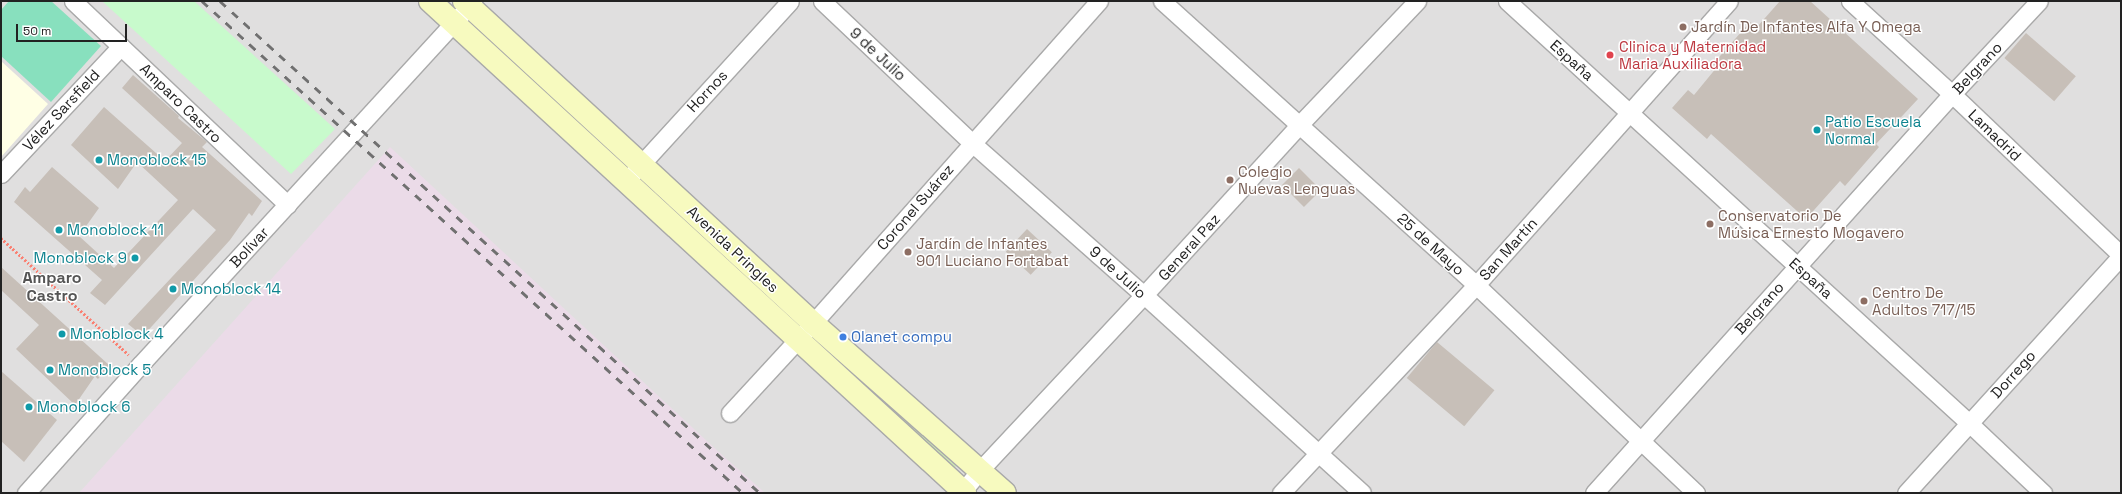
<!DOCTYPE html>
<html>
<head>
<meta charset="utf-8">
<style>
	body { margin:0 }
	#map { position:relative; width:2122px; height:494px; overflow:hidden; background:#f2efe9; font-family:"Space Grotesk",sans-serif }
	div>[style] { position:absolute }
	.residential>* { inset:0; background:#e0dfdf; transform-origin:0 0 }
	.industrial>* { inset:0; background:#ebdbe8 }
	.education>* { inset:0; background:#ffffe5 }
	.grass>* { inset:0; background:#cdebb0 }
	.park>* { inset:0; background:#c8facc }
	.pitch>* { inset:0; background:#88e0be }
	.building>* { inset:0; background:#c7bfb8; transform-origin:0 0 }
	.path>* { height:2.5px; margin-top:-1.25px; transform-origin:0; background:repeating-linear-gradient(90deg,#fa8072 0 2px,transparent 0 4px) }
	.roads { filter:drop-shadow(1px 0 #a9a9a9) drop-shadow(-1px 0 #a9a9a9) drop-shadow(0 1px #a9a9a9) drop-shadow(0 -1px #a9a9a9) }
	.minor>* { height:17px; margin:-8.5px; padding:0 8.5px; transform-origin:8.5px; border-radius:8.5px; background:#fff }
	.secondary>* { height:22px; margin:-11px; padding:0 11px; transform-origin:11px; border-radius:11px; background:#f7fabf }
	.rail>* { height:3px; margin-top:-1.5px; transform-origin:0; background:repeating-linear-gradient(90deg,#707070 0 8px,transparent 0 16px) }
	.dots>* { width:11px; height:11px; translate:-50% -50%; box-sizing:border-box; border:2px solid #fff; border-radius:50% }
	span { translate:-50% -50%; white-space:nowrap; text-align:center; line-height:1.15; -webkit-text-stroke:3px #fff; paint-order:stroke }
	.education-label { font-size:15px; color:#785e54 }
	.left { translate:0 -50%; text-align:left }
	.health-label { font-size:15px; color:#be3a42 }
	.street-label { font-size:15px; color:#222 }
	.culture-label { font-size:15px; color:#0d838f }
	.right { translate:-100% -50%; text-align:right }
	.shop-label { font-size:15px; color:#366cbe }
	.neighbourhood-label { font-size:16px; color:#555; font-weight:700 }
	.frame { position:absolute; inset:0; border:2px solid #222; pointer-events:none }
	.scale { position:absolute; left:16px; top:24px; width:111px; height:18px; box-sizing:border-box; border:2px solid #222; border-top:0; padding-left:5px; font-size:12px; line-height:14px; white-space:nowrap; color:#222; -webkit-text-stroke:3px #fff; paint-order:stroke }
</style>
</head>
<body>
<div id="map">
	<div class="residential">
		<div style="left:1px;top:1px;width:2120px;height:492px"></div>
	</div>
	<div class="industrial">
		<div style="clip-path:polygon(390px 147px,721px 454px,765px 493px,79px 493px)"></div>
	</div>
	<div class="education">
		<div style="clip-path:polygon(1px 61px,48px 104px,1px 157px)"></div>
	</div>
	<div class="grass">
		<div style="clip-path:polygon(817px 337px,956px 466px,953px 470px,813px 342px)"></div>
	</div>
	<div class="park">
		<div style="clip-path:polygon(102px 1px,194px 1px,335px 129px,291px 174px)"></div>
	</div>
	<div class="pitch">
		<div style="clip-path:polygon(9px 1px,51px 1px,101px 46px,51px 102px,1px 56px,1px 10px)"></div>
	</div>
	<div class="building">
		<div style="clip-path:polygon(1780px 1px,1810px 1px,1918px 99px,1876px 144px,1879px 147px,1845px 186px,1840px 181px,1806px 219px,1711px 134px,1707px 139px,1672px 108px,1688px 90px,1694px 95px,1717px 67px,1713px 64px,1750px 22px,1757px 27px)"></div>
		<div style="left:2026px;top:33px;width:66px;height:33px;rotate:41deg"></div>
		<div style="clip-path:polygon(133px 75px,179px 116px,178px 118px,207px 142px,202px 147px,262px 201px,252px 216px,249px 213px,230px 240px,143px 336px,128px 324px,216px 230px,193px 209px,105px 305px,90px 293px,102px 280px,14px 202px,25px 187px,30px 192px,52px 167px,99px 208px,79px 236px,114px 268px,178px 200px,137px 162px,118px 189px,71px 145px,104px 107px,165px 161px,182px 143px,122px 88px)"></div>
		<div style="left:1299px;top:168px;width:31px;height:24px;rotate:45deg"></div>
		<div style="left:1027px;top:229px;width:34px;height:31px;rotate:43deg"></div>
		<div style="clip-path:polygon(1px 267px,109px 365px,98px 379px,95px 376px,75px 405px,16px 349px,39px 325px,1px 290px)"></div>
		<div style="left:1437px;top:342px;width:75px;height:47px;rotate:40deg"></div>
		<div style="clip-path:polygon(1px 371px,57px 420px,24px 462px,1px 441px)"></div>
	</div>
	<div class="path">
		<div style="left:1px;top:238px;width:173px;rotate:42.4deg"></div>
	</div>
	<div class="roads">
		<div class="minor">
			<div style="left:73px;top:1px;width:296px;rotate:43.5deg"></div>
			<div style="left:822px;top:1px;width:207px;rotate:43.4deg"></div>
			<div style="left:972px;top:143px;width:230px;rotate:41.5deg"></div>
			<div style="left:1144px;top:295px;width:294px;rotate:42.2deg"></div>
			<div style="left:1162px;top:1px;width:423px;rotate:42.1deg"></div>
			<div style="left:1476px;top:285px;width:303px;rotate:43.4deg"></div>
			<div style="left:1507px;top:1px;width:626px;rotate:42.41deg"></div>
			<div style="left:1969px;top:423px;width:102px;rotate:43.4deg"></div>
			<div style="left:1850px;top:1px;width:138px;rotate:42.4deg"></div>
			<div style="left:1952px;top:94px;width:233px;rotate:43.6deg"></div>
			<div style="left:634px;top:172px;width:231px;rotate:-47.6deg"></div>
			<div style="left:1px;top:174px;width:175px;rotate:-46.8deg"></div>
			<div style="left:730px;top:413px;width:122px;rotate:-47.3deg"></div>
			<div style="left:813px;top:323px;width:431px;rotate:-48.4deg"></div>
			<div style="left:26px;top:493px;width:171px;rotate:-48.3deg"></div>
			<div style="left:140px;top:365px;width:493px;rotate:-47.5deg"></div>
			<div style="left:961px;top:493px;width:30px;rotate:-50deg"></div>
			<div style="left:980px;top:470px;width:240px;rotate:-46.9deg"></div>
			<div style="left:1144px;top:295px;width:231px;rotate:-47.6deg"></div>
			<div style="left:1300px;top:124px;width:170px;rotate:-46.4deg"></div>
			<div style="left:1281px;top:493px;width:285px;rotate:-46.8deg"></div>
			<div style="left:1476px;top:285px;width:380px;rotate:-48.3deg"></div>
			<div style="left:1594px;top:493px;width:536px;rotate:-48.1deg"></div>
			<div style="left:1952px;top:94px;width:127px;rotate:-46.9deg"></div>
			<div style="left:1906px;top:493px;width:320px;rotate:-47.8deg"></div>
		</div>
		<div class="secondary">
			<div style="left:430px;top:1px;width:727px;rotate:42.6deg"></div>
			<div style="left:464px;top:1px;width:475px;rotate:42.7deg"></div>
			<div style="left:813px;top:323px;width:256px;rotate:41.5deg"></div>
		</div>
	</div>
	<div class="rail">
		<div style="left:202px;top:1px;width:731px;rotate:42.28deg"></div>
		<div style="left:220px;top:1px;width:731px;rotate:42.34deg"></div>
	</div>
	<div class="dots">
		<div style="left:1683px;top:27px;background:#8d6e63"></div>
		<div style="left:1610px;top:55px;background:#e0444e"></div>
		<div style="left:1817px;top:130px;background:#0f9aa8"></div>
		<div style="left:99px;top:160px;background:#0f9aa8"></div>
		<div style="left:1230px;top:180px;background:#8d6e63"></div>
		<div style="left:1710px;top:224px;background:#8d6e63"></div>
		<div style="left:59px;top:230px;background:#0f9aa8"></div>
		<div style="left:908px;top:252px;background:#8d6e63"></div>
		<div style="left:135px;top:258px;background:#0f9aa8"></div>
		<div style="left:173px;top:289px;background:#0f9aa8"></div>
		<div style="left:1864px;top:301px;background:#8d6e63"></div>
		<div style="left:62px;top:334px;background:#0f9aa8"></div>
		<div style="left:843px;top:337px;background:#3f7fe0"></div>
		<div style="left:50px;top:370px;background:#0f9aa8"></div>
		<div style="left:29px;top:407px;background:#0f9aa8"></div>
	</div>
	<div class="education-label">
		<span class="left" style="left:1691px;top:27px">Jardín De Infantes Alfa Y Omega</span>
		<span class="left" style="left:1238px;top:180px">Colegio<br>Nuevas Lenguas</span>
		<span class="left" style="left:1718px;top:224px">Conservatorio De<br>Música Ernesto Mogavero</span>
		<span class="left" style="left:916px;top:252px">Jardín de Infantes<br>901 Luciano Fortabat</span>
		<span class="left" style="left:1872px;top:301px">Centro De<br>Adultos 717/15</span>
	</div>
	<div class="health-label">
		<span class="left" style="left:1619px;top:55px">Clinica y Maternidad<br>Maria Auxiliadora</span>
	</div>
	<div class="street-label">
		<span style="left:878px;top:54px;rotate:43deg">9 de Julio</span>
		<span style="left:1572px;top:60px;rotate:42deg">España</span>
		<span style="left:1977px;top:68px;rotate:-47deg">Belgrano</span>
		<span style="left:707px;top:91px;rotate:-47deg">Hornos</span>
		<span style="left:181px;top:103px;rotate:44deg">Amparo Castro</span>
		<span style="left:61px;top:110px;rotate:-47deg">Vélez Sarsfield</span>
		<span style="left:1995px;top:135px;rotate:44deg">Lamadrid</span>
		<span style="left:915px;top:207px;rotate:-49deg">Coronel Suárez</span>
		<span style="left:1431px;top:244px;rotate:42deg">25 de Mayo</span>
		<span style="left:249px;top:247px;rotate:-47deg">Bolívar</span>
		<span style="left:1189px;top:247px;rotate:-48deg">General Paz</span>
		<span style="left:733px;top:249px;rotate:43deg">Avenida Pringles</span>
		<span style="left:1508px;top:249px;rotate:-48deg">San Martín</span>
		<span style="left:1118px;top:272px;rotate:42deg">9 de Julio</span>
		<span style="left:1811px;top:278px;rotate:42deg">España</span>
		<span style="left:1759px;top:308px;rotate:-48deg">Belgrano</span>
		<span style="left:2013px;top:374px;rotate:-48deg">Dorrego</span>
	</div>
	<div class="culture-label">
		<span class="left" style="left:1825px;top:130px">Patio Escuela<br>Normal</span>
		<span class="left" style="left:107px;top:160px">Monoblock 15</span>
		<span class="left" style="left:67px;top:230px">Monoblock 11</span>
		<span class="right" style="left:127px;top:258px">Monoblock 9</span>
		<span class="left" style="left:181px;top:289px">Monoblock 14</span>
		<span class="left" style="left:70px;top:334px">Monoblock 4</span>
		<span class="left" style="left:58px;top:370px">Monoblock 5</span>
		<span class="left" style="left:37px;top:407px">Monoblock 6</span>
	</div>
	<div class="shop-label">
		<span class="left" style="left:851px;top:337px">Olanet compu</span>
	</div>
	<div class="neighbourhood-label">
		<span style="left:52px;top:287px">Amparo<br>Castro</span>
	</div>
	<div class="frame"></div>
	<div class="scale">50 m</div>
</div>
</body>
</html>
